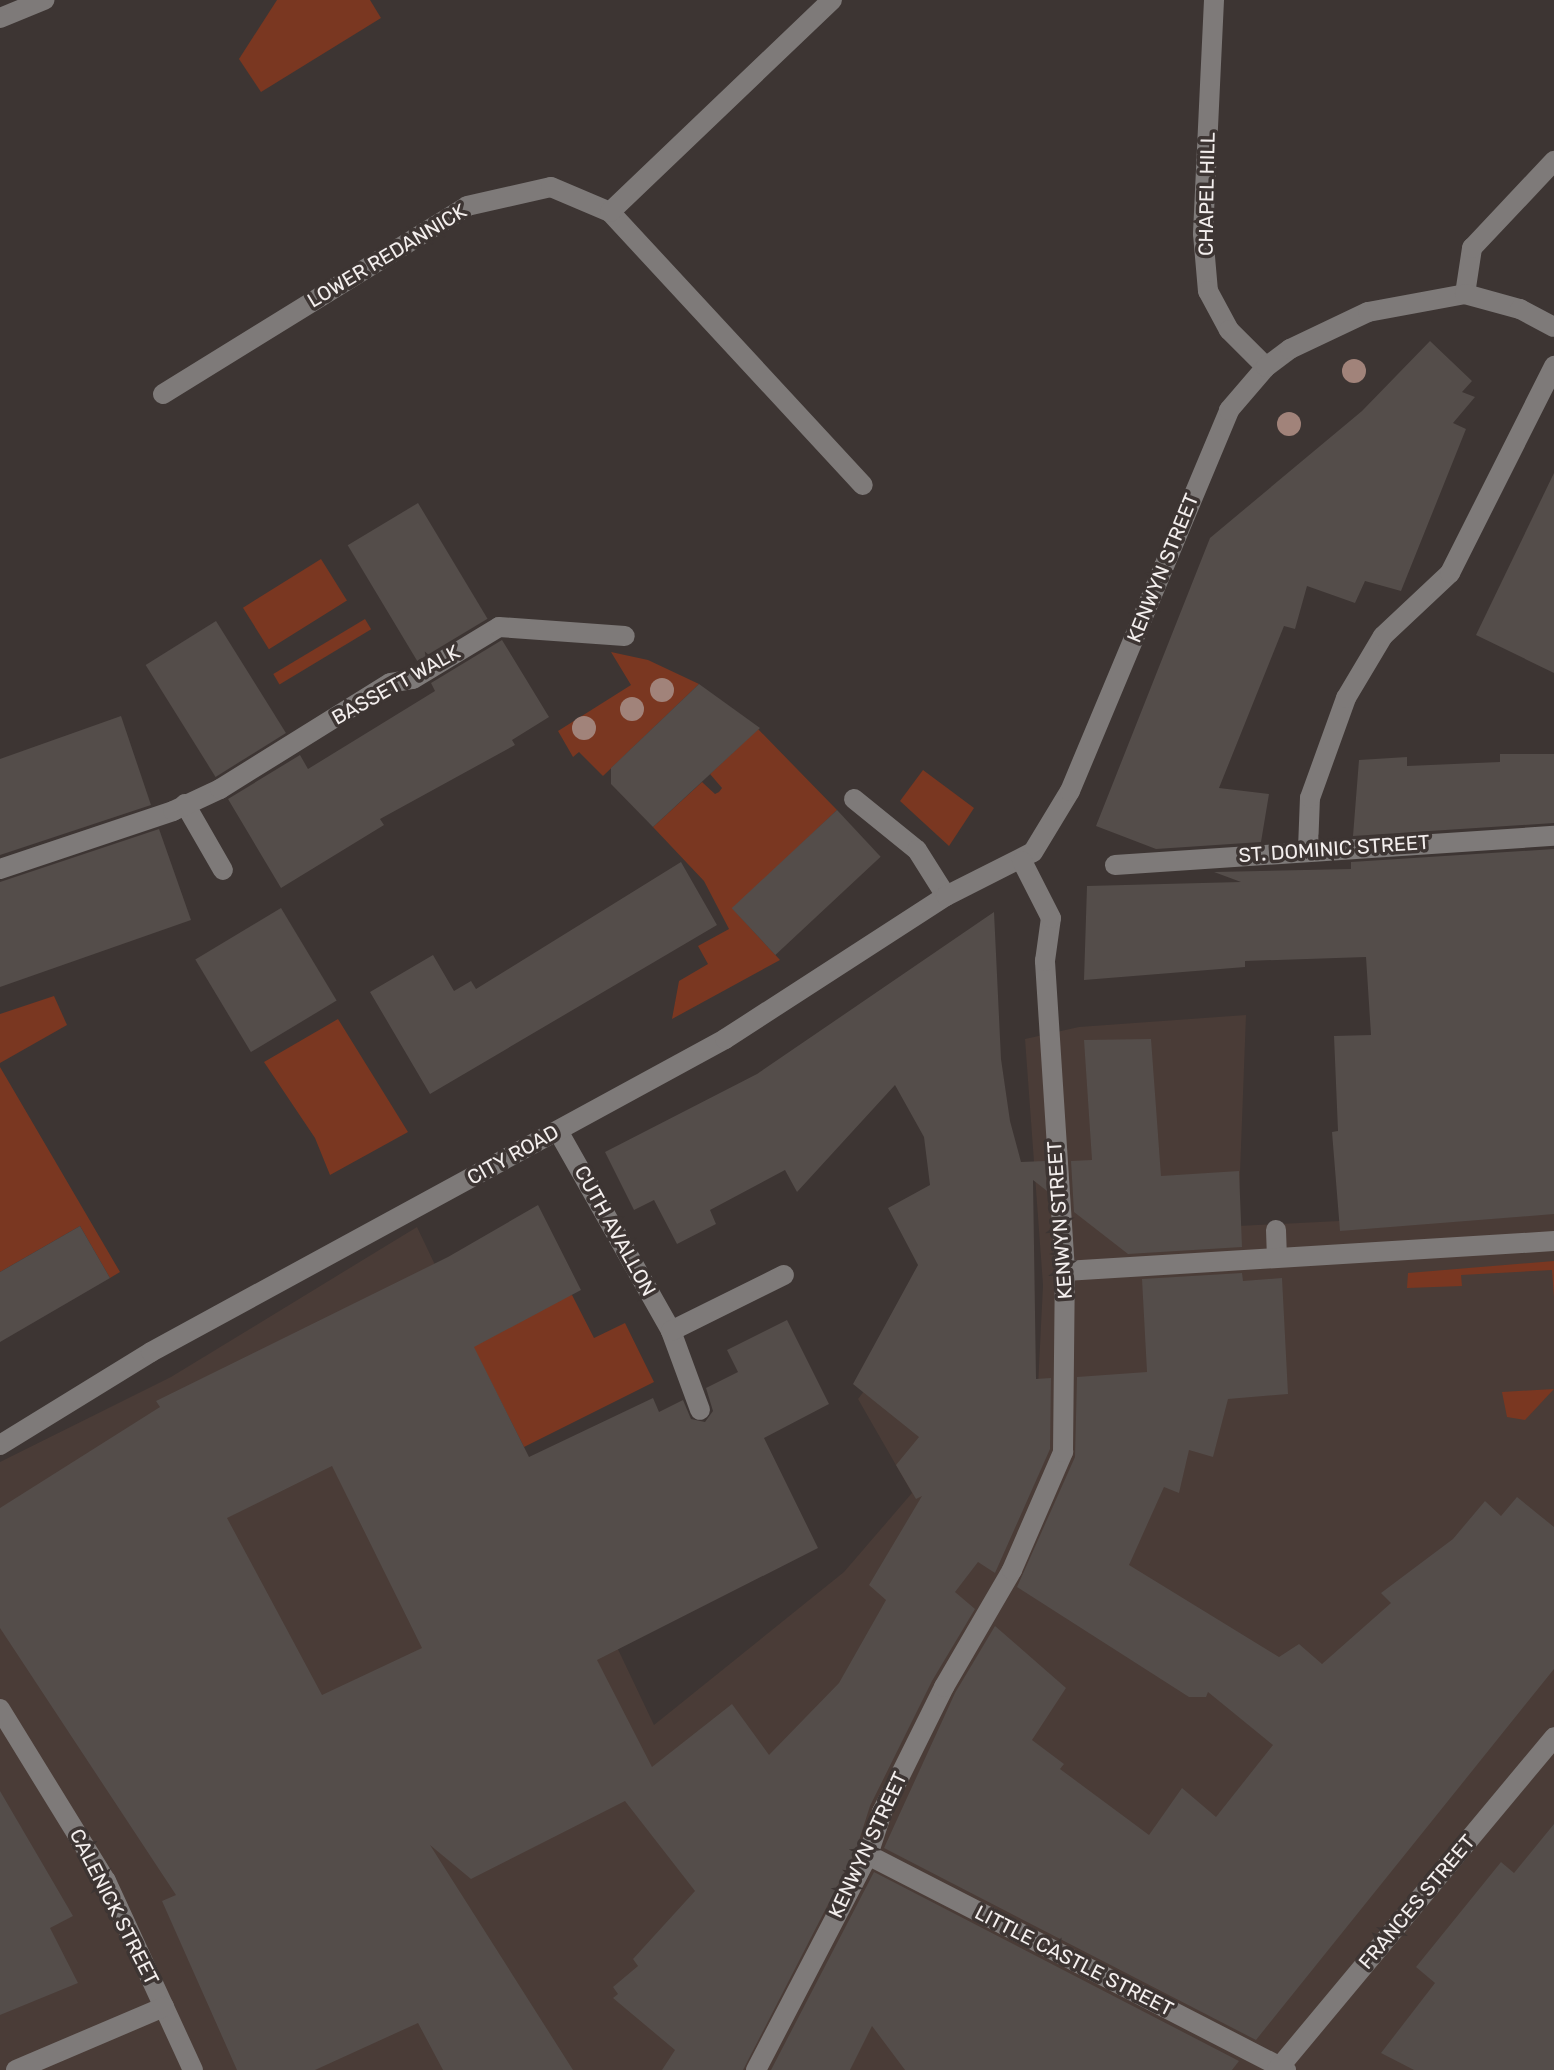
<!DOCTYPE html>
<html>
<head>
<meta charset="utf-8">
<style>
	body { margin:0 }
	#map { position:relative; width:1554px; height:2070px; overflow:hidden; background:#3d3533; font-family:Rubik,sans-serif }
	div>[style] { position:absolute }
	.built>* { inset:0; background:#4a3c37 }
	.green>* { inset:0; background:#7a3721; transform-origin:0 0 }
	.building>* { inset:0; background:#544d4a; transform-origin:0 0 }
	.minor>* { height:20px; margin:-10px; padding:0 10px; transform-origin:10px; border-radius:10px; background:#7e7a79 }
	.trees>* { width:24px; height:24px; margin:-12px; border-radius:50%; background:#a1837a }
	span { translate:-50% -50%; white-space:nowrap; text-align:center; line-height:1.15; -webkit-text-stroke:7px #3d3533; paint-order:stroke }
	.street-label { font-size:20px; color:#f3eeed }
</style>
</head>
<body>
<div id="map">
	<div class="built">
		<div style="clip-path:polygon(1246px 1015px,1238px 1226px,1554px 1210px,1554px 2070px,0 2070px,0 1462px,171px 1377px,417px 1227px,654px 1725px,844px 1572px,912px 1493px,858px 1399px,880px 1370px,1038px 1386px,1043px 1285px,1025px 1039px,1079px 1027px)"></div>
	</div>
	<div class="green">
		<div style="clip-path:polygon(277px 0,370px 0,381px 18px,261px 92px,239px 59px)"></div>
		<div style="left:321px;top:559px;width:49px;height:92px;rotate:58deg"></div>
		<div style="left:365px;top:619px;width:12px;height:107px;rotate:59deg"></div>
		<div style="clip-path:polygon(611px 652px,648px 660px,699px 684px,603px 776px,579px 752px,573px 757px,558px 731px,631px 685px)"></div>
		<div style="clip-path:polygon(758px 729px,837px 810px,733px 909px,780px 960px,672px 1019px,679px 981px,708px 964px,698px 946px,729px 929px,704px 881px,653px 827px,702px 782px,715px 794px,719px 792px,722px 788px,710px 774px)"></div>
		<div style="clip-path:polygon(923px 770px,974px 808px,949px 846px,900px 801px)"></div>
		<div style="clip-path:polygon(54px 996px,67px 1025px,0 1063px,0 1014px)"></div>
		<div style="clip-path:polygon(338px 1019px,408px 1132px,330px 1175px,315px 1138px,264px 1062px)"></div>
		<div style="clip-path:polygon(0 1067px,120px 1272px,110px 1278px,80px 1226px,0 1272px)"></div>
		<div style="clip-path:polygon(1554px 1261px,1554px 1298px,1552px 1270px,1461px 1275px,1462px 1286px,1407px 1288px,1408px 1273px)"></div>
		<div style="clip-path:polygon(572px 1295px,594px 1338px,625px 1323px,654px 1382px,524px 1447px,457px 1315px)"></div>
		<div style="clip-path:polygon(1554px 1389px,1525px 1420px,1507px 1417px,1502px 1392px)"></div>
	</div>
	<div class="building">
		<div style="clip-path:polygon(1430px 341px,1472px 381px,1462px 392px,1475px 397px,1453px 423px,1466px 429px,1401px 591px,1365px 581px,1355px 603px,1307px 586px,1295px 629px,1284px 626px,1219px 788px,1269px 794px,1261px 842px,1156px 849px,1096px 826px,1210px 538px,1362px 411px)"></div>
		<div style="clip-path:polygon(1554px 473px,1554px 673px,1476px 635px)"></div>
		<div style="left:418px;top:503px;width:135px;height:82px;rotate:59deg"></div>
		<div style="left:216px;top:621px;width:132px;height:83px;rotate:58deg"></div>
		<div style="clip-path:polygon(502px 640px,549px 717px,512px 740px,515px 745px,380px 819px,384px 825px,281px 888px,228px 799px,300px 755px,308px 769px,435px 691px,431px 683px)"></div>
		<div style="clip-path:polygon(699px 684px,760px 728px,653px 827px,611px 784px,611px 768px)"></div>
		<div style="clip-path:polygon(121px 716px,151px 805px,0 855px,0 759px)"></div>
		<div style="clip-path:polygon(1500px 754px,1554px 754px,1554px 823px,1353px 836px,1359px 760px,1407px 757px,1407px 766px,1500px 762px)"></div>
		<div style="left:837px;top:810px;width:64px;height:144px;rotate:47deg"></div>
		<div style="clip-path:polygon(159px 829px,191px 920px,0 987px,0 882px)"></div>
		<div style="clip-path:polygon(1554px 849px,1554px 1214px,1340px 1231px,1332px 1132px,1338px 1131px,1334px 1036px,1371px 1035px,1366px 957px,1245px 961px,1245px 967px,1084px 980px,1087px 886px,1241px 882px,1214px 872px,1351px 869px,1351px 862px)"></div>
		<div style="clip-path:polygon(681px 862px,717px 925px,430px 1094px,370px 992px,433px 955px,454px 991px,471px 981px,476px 989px)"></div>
		<div style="left:281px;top:908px;width:108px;height:100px;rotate:59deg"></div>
		<div style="clip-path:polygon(evenodd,994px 912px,1001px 1059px,1010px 1121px,1021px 1162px,1045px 1161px,1047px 1191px,1033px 1180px,1036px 1379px,1051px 1378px,1050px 1449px,995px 1573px,978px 1562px,955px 1592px,975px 1609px,932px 1681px,870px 1806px,856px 1850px,743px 2070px,662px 2070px,675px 2050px,613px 1998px,618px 1994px,613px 1987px,638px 1966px,633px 1959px,695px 1891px,625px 1801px,471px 1879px,430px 1845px,573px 2070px,443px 2070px,418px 2023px,315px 2070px,237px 2070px,162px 1901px,176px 1895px,0 1628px,0 1508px,160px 1407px,156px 1401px,448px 1257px,538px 1205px,581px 1290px,474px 1347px,529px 1457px,653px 1398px,659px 1412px,683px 1400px,691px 1419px,705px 1422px,713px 1411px,706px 1388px,738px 1372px,727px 1350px,787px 1320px,829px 1404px,764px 1438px,818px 1548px,597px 1660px,652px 1767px,732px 1704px,769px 1755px,839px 1683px,886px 1600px,869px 1585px,922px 1496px,916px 1499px,896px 1465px,919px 1437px,853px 1384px,918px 1265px,888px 1208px,930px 1185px,924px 1137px,895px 1085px,797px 1192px,785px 1170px,710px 1210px,716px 1224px,677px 1244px,654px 1200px,634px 1210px,605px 1152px,757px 1074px,994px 912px,332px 1466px,422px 1648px,322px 1695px,227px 1518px,332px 1466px)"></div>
		<div style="clip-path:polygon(1151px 1039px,1161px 1176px,1239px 1171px,1242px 1247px,1128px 1254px,1074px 1212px,1071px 1161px,1092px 1160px,1084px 1040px)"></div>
		<div style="clip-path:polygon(80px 1226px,110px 1278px,0 1342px,0 1272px)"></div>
		<div style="clip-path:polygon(1242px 1273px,1243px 1281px,1282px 1278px,1288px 1394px,1228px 1399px,1213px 1457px,1189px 1450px,1179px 1493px,1164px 1487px,1129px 1565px,1279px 1657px,1299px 1644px,1322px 1664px,1391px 1603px,1381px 1593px,1453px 1539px,1485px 1501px,1501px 1516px,1517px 1497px,1554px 1527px,1554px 1669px,1256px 2040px,884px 1848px,955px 1693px,995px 1626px,1066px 1688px,1032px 1740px,1064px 1764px,1060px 1769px,1149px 1835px,1182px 1788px,1216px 1817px,1273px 1745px,1208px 1692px,1206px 1697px,1189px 1697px,1017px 1587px,1075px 1457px,1077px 1377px,1147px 1372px,1142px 1279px)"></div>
		<div style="clip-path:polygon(0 1791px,73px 1916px,50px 1928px,78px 1983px,0 2015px)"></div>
		<div style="clip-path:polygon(1554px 1824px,1554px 2070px,1414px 2070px,1381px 2053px,1435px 1983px,1416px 1967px,1501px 1862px,1514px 1873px)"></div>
		<div style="clip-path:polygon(874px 1872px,1239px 2061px,1232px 2070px,905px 2070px,872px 2026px,850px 2070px,771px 2070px)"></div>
	</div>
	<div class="minor">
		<div style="left:1214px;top:0;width:234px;rotate:92.7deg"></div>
		<div style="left:1203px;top:234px;width:57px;rotate:85deg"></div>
		<div style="left:1208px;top:291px;width:44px;rotate:61.7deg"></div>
		<div style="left:1229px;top:330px;width:52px;rotate:45deg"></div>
		<div style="left:0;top:18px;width:48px;rotate:-22.2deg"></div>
		<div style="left:610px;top:212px;width:372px;rotate:47.2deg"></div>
		<div style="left:1465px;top:294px;width:47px;rotate:-81.3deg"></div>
		<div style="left:1472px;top:248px;width:120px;rotate:-46.7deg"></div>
		<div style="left:163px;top:394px;width:357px;rotate:-31.7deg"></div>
		<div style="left:467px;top:206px;width:86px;rotate:-12.7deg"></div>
		<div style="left:551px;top:187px;width:64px;rotate:23deg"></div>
		<div style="left:610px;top:212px;width:307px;rotate:-43.7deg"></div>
		<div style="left:854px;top:799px;width:81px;rotate:39deg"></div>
		<div style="left:917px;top:850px;width:54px;rotate:57.8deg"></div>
		<div style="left:185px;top:804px;width:76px;rotate:60.1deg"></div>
		<div style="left:1308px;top:849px;width:51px;rotate:-87.8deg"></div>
		<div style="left:1310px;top:798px;width:106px;rotate:-70.2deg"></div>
		<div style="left:1346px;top:698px;width:72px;rotate:-59.2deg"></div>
		<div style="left:1383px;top:636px;width:92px;rotate:-43.2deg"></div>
		<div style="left:1450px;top:573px;width:232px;rotate:-63.3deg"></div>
		<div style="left:1115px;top:865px;width:440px;rotate:-3.8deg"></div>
		<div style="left:0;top:869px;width:182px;rotate:-18.5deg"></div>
		<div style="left:173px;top:811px;width:52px;rotate:-25.1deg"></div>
		<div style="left:220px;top:789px;width:200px;rotate:-31.9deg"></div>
		<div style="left:390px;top:683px;width:23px;rotate:-10deg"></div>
		<div style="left:413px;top:679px;width:100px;rotate:-31.2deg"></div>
		<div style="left:499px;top:627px;width:126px;rotate:4.1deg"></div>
		<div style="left:558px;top:1131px;width:230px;rotate:60.5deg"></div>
		<div style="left:671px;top:1331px;width:84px;rotate:69.8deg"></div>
		<div style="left:1276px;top:1230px;width:27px;rotate:88deg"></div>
		<div style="left:1065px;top:1271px;width:490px;rotate:-3.5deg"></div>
		<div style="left:671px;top:1331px;width:126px;rotate:-26.4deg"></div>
		<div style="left:0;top:1445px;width:177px;rotate:-31.6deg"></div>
		<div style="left:151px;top:1352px;width:654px;rotate:-28.6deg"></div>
		<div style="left:725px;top:1039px;width:263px;rotate:-32.9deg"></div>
		<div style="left:946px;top:896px;width:97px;rotate:-26.8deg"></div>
		<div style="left:1033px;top:852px;width:71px;rotate:-58.8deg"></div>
		<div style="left:1070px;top:791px;width:413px;rotate:-67.3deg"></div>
		<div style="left:1229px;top:410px;width:57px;rotate:-49.3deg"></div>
		<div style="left:1266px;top:367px;width:30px;rotate:-37deg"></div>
		<div style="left:1290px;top:349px;width:86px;rotate:-25.4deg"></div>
		<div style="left:1368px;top:312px;width:99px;rotate:-10.5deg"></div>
		<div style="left:1465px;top:294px;width:57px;rotate:15.3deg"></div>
		<div style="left:1520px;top:309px;width:38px;rotate:28deg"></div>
		<div style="left:0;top:1709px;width:202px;rotate:58.4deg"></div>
		<div style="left:106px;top:1881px;width:208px;rotate:65.3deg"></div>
		<div style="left:868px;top:1855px;width:470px;rotate:27.2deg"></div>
		<div style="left:16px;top:2070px;width:161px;rotate:-23.1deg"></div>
		<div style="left:756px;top:2070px;width:242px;rotate:-62.5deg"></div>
		<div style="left:868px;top:1855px;width:45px;rotate:-72deg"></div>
		<div style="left:882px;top:1812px;width:140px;rotate:-63.6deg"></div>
		<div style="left:944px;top:1687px;width:135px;rotate:-59.8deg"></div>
		<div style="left:1012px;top:1570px;width:129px;rotate:-66.6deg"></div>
		<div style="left:1063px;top:1452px;width:181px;rotate:-89.4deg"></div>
		<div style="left:1065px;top:1271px;width:311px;rotate:-93.7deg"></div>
		<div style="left:1045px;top:961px;width:43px;rotate:-82.1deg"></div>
		<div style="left:1051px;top:918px;width:64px;rotate:-117deg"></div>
		<div style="left:1277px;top:2070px;width:433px;rotate:-50.2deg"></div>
	</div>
	<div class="trees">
		<div style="left:1354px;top:371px"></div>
		<div style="left:1289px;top:424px"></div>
		<div style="left:662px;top:690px"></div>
		<div style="left:632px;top:709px"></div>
		<div style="left:584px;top:728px"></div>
	</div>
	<div class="street-label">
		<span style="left:1207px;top:194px;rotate:-89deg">CHAPEL HILL</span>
		<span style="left:387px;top:256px;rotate:-31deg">LOWER REDANNICK</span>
		<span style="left:1163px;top:568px;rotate:-68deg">KENWYN STREET</span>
		<span style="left:396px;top:685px;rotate:-29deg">BASSETT WALK</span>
		<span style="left:1334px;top:849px;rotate:-4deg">ST. DOMINIC STREET</span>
		<span style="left:513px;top:1155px;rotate:-29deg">CITY ROAD</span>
		<span style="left:1060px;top:1220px;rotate:-94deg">KENWYN STREET</span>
		<span style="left:615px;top:1231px;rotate:61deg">CUTH AVALLON</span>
		<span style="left:868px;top:1845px;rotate:-65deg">KENWYN STREET</span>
		<span style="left:1417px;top:1902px;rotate:-50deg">FRANCES STREET</span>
		<span style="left:114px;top:1907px;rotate:63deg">CALENICK STREET</span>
		<span style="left:1074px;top:1961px;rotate:27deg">LITTLE CASTLE STREET</span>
	</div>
</div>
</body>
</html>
